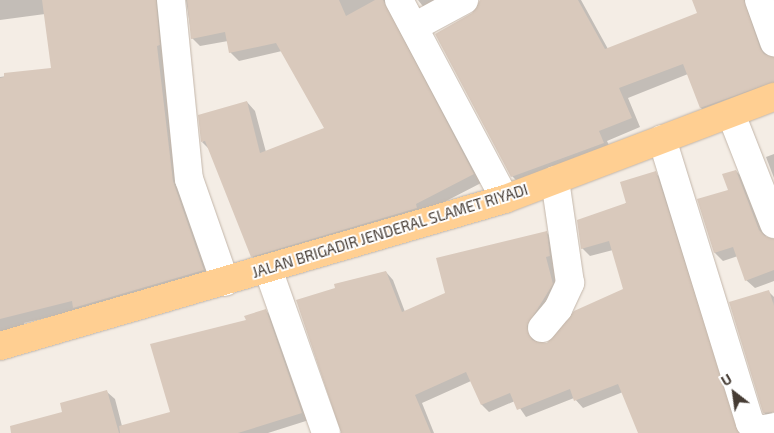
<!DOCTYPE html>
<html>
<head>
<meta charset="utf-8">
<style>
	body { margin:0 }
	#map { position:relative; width:774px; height:433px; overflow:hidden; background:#f4ede5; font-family:"Exo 2",sans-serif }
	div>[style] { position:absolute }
	.shadow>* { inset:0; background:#0003 }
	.building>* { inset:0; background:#d9c9bc }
	.roads { filter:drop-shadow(0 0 1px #c3b6aa) drop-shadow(0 0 1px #c3b6aa) }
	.minor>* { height:28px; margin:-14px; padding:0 14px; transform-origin:14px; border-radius:14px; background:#fff }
	.major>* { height:28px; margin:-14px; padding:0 14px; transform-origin:14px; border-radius:14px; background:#ffcf92 }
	span { translate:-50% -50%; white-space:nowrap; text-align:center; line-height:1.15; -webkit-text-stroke:4px #fff; paint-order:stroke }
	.street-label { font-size:15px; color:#463c34 }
	.north { position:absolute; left:709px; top:368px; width:50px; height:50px; -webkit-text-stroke:4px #fff; paint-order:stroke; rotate:330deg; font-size:14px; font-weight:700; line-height:20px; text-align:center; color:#463c34 }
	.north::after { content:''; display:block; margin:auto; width:18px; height:22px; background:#463c34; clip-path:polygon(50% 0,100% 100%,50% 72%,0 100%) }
</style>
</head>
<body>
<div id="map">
	<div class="shadow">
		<div style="clip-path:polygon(0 0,167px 0,212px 279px,24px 323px,25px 333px,0 342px,0 77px,52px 69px,45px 14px,0 20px)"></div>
		<div style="clip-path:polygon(186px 0,394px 0,481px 183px,423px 213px,261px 264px,252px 256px,210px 150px,202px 142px,247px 102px,255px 111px,266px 152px,326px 129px,282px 51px,239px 61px,230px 52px,228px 41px,200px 46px,192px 38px)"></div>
		<div style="clip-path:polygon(418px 0,455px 0,429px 14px)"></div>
		<div style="clip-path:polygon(550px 0,581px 0,608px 49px,699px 14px,693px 0,756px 0,753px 16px,768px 56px,774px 57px,774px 95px,710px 117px,701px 108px,688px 74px,628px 98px,640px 127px,607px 141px,612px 152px,521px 185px,512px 176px)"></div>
		<div style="clip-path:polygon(774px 154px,774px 178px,766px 157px)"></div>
		<div style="clip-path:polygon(736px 171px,744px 179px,767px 239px,774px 246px,774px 281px,755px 288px,746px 280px,738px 256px,723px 261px,715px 253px,699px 200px,729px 191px)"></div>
		<div style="clip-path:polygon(655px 173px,663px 180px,741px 433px,641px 433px,623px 392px,583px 408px,574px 398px,526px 417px,515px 401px,489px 412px,482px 405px,471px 381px,422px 403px,434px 433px,342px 433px,386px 272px,393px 280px,405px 312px,446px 294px,546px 232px,554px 240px,557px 264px,553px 265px,560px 292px,534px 334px,536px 342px,547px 344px,625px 289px,613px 250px,590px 256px,582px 248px)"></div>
		<div style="clip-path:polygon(768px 291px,774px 297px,772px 420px,764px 413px)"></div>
		<div style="clip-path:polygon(265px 310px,273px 318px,309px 420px,268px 433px,40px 433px,64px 412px,107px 392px,115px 399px,122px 426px,171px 413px,247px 321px)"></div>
	</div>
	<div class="building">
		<div style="clip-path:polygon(42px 0,156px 0,160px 45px,157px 46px,173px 181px,204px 270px,73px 308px,72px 301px,0 319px,0 78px,4px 77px,4px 73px,51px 68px)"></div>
		<div style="clip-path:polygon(187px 0,339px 0,346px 16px,375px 0,383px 0,474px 174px,416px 204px,417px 208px,251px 257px,205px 141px,201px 142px,198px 115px,247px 101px,260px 153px,324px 128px,276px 43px,229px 53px,225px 32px,191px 39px)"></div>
		<div style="clip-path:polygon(480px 0,578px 0,605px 49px,697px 13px,692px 0,744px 0,760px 48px,764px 54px,774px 57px,774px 82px,700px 108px,683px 64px,619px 88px,632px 118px,599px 131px,604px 143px,511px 177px,435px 34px,472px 13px)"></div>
		<div style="clip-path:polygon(736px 170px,759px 230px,765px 236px,774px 239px,774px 270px,745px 281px,733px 247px,714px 253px,697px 199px,728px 190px,722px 174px)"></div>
		<div style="clip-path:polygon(656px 171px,739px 433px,638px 433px,618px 384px,574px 401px,570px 389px,517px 410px,510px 393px,481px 405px,466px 372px,415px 395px,431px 433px,341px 433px,296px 300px,335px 288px,334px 284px,386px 271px,402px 312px,445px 293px,436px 258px,547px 231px,550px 256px,546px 257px,553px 284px,527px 326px,532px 340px,547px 343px,574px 311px,623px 289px,609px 241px,581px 249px,577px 220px,626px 203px,620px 182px)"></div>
		<div style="clip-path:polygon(769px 290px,774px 306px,774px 412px,763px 413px,729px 302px)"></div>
		<div style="clip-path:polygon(266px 309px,302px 413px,238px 433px,120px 433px,119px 426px,170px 412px,150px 344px,246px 320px,244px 316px)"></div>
		<div style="clip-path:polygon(107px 390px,119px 433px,11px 433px,10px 426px,62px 412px,60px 403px)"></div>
	</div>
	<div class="roads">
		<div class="minor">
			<div style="left:171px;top:0;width:180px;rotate:84.3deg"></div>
			<div style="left:189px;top:179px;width:109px;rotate:70.7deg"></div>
			<div style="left:399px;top:0;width:225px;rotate:62deg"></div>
			<div style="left:759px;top:0;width:45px;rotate:70.3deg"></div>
			<div style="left:414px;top:27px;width:57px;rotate:-28.4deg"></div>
			<div style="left:731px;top:114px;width:118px;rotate:68.6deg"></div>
			<div style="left:662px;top:139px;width:297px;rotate:72.8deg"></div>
			<div style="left:750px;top:423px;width:12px;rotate:35deg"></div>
			<div style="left:760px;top:430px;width:14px;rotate:-12deg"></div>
			<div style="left:268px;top:269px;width:174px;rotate:70.5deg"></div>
			<div style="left:542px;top:328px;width:25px;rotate:-50deg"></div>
			<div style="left:558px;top:309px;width:29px;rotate:-65deg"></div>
			<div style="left:570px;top:283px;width:104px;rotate:-98.3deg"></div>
		</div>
		<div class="major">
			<div style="left:0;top:346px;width:526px;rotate:-16.23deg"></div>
			<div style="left:505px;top:199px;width:288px;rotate:-20.8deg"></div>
		</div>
	</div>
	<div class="street-label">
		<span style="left:390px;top:231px;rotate:-17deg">JALAN BRIGADIR JENDERAL SLAMET RIYADI</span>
	</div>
	<div class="north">U</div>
</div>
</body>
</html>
